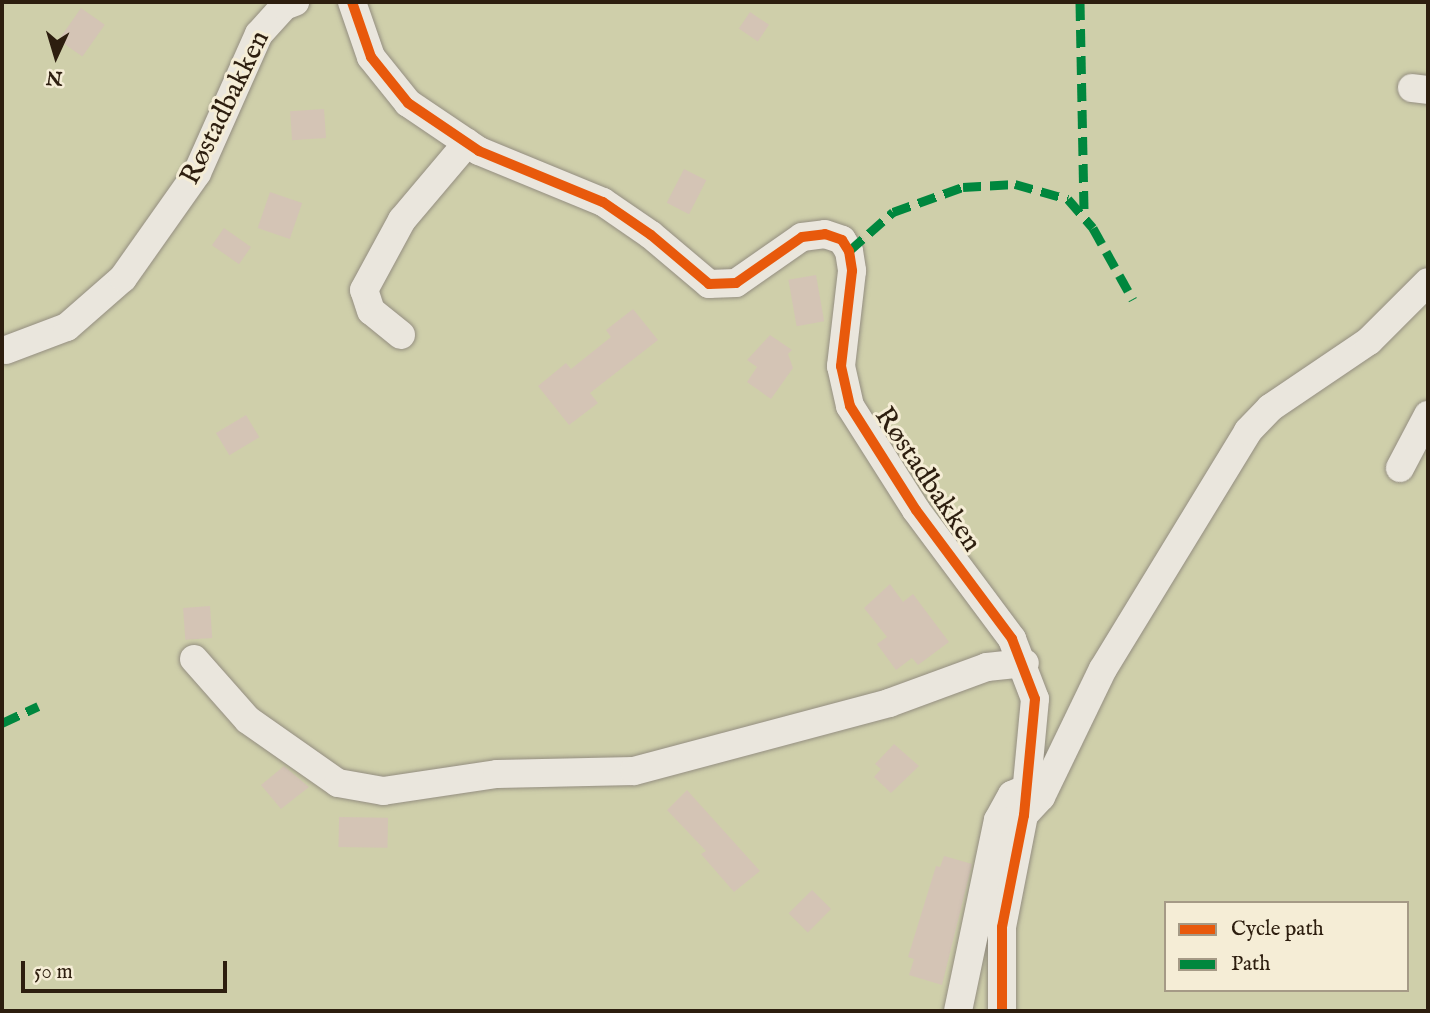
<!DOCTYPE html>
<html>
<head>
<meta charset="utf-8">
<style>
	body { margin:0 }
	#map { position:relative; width:1430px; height:1013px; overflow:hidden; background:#e4deca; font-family:"IM FELL English",serif }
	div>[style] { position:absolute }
	.green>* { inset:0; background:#cfcfaa }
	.building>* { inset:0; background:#d4c4b5; transform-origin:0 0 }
	.roads { filter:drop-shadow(0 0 2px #948e81) drop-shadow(0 0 2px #948e81) }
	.minor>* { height:28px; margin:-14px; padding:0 14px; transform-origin:14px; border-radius:14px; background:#eae6dd }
	.quiet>* { height:9px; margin-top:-4.5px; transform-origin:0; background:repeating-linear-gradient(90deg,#00873e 0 18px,transparent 0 27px) }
	.cycleway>* { height:10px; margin:-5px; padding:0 5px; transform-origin:5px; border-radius:5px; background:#e8590c }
	span { translate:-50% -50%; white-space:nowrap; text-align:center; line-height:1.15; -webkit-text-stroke:6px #f5edd6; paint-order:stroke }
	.street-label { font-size:28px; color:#2d1e0f }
	.frame { position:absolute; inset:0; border:4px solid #2d1e0f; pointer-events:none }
	.legend { position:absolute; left:1164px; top:901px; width:245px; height:91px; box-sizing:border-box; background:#f5edd6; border:2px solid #a59a86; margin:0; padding:9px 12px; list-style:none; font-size:21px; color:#2d1e0f }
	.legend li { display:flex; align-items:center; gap:14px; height:35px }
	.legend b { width:35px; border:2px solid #a59a86 }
	.north { position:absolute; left:21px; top:21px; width:70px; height:70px; -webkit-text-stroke:5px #f5edd6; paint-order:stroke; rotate:184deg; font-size:19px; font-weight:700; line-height:28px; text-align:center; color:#2d1e0f }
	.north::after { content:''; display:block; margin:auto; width:24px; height:32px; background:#2d1e0f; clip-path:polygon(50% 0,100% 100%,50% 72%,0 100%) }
	.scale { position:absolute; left:21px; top:961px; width:206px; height:32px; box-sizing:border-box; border:4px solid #2d1e0f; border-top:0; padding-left:9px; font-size:21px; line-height:24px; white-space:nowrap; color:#2d1e0f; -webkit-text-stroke:5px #f5edd6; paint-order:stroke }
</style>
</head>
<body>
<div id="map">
	<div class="green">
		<div style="clip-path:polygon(evenodd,2px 2px,1428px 2px,1428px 1011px,2px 1011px,2px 2px,1166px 903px,1407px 903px,1407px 990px,1166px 990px,1166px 903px)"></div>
	</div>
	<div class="building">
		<div style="left:81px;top:8px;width:29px;height:39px;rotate:35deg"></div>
		<div style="left:750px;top:12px;width:23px;height:20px;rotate:34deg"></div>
		<div style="left:324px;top:109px;width:29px;height:34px;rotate:86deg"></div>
		<div style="left:684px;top:169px;width:25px;height:38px;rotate:27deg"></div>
		<div style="left:270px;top:192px;width:34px;height:38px;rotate:19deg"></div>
		<div style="left:224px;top:228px;width:33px;height:21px;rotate:35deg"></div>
		<div style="left:816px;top:275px;width:47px;height:28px;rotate:80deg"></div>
		<div style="clip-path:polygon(633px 309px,658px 340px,590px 393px,598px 403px,569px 425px,538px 386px,566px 363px,571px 369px,611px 337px,606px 330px)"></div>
		<div style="clip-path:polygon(770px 335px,792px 350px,788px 354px,793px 368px,771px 399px,747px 382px,757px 367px,747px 360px)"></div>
		<div style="left:246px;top:415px;width:26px;height:35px;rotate:59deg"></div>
		<div style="clip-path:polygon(890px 584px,903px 602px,913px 594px,949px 642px,918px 665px,912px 658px,896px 670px,877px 644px,887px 637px,864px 608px)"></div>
		<div style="left:210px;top:606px;width:32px;height:27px;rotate:86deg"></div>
		<div style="clip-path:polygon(894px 744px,919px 766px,891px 793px,874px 777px,881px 769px,875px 764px)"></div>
		<div style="clip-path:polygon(284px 766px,309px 787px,281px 809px,261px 785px)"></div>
		<div style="clip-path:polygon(687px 790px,760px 871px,734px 892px,701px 854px,706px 851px,667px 810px)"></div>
		<div style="left:339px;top:817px;width:49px;height:30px;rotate:1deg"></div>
		<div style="clip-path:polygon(944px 856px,972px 864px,942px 985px,909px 975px,914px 959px,908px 957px,936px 866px,940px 867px)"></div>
		<div style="left:812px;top:890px;width:27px;height:33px;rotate:45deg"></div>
	</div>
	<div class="roads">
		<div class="minor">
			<div style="left:352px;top:2px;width:58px;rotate:70.9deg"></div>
			<div style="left:371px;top:57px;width:59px;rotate:51.2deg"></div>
			<div style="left:408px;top:103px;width:86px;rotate:34.1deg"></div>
			<div style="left:479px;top:151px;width:134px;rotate:22.4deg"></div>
			<div style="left:603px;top:202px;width:58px;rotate:34.5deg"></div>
			<div style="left:651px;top:235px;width:76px;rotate:40.2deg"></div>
			<div style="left:709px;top:284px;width:27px;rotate:-2deg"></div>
			<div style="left:736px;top:283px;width:80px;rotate:-34.9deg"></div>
			<div style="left:802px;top:237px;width:23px;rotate:-7deg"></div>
			<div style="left:825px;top:234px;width:18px;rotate:19deg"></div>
			<div style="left:842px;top:240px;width:13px;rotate:58deg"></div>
			<div style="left:849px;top:251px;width:20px;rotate:81deg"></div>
			<div style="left:852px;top:271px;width:96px;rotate:96.6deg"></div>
			<div style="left:841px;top:366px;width:41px;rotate:77.3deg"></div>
			<div style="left:850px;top:406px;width:123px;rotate:57.6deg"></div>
			<div style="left:916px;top:510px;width:161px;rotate:53.3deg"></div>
			<div style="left:1012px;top:639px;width:64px;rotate:69deg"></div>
			<div style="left:1035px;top:699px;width:117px;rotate:95.4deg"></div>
			<div style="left:1024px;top:815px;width:114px;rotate:101.1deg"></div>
			<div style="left:1002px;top:927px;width:84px;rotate:90deg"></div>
			<div style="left:1412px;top:88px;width:16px;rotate:7deg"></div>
			<div style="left:401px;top:335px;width:38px;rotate:-141deg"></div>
			<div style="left:371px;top:311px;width:22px;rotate:-108deg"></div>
			<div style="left:364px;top:290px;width:80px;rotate:-61.5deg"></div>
			<div style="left:402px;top:220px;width:101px;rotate:-49.8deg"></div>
			<div style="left:6px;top:350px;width:65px;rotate:-20.7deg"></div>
			<div style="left:67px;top:327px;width:74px;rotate:-41.2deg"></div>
			<div style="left:123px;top:278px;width:128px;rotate:-54.8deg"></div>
			<div style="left:197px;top:173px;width:152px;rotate:-66deg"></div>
			<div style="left:259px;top:34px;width:38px;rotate:-48deg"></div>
			<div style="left:284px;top:6px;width:12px;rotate:-20deg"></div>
			<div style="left:1400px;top:468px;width:60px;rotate:-62.2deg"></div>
			<div style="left:194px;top:659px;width:81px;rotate:48.5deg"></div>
			<div style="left:248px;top:720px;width:110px;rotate:35deg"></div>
			<div style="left:338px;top:783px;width:46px;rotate:10.1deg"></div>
			<div style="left:383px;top:791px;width:115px;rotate:-8.5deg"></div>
			<div style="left:497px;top:774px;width:137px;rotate:-1.3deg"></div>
			<div style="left:634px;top:771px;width:264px;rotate:-14.9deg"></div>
			<div style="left:889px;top:703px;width:104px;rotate:-20.2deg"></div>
			<div style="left:987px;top:667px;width:38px;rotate:-6deg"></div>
			<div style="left:1024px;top:815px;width:25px;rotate:-47deg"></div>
			<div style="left:1041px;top:797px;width:142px;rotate:-64.2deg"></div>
			<div style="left:1103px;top:669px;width:279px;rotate:-58.6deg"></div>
			<div style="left:1248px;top:431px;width:32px;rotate:-46deg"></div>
			<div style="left:1270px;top:408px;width:120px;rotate:-34.1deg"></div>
			<div style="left:1369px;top:341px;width:83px;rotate:-45deg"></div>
			<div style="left:958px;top:1011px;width:195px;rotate:-78.2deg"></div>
			<div style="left:998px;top:820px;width:29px;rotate:-61deg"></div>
			<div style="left:1012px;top:795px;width:14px;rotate:-25deg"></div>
		</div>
	</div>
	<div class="quiet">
		<div style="left:1080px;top:2px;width:214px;rotate:88.9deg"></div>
		<div style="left:849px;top:251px;width:59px;rotate:-41.6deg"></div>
		<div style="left:893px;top:212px;width:74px;rotate:-19.7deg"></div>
		<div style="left:963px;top:187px;width:52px;rotate:-3.3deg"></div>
		<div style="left:1015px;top:184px;width:55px;rotate:15.8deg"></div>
		<div style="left:1068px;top:199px;width:38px;rotate:49deg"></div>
		<div style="left:1093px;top:228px;width:82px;rotate:60.9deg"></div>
		<div style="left:2px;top:723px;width:40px;rotate:-25deg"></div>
	</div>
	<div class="cycleway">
		<div style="left:352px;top:2px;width:58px;rotate:70.9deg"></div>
		<div style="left:371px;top:57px;width:59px;rotate:51.2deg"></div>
		<div style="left:408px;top:103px;width:86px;rotate:34.1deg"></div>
		<div style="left:479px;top:151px;width:134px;rotate:22.4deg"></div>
		<div style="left:603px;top:202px;width:58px;rotate:34.5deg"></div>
		<div style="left:651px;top:235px;width:76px;rotate:40.2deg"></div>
		<div style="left:709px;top:284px;width:27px;rotate:-2deg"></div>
		<div style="left:736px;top:283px;width:80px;rotate:-34.9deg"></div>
		<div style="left:802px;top:237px;width:23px;rotate:-7deg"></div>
		<div style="left:825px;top:234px;width:18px;rotate:19deg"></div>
		<div style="left:842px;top:240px;width:13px;rotate:58deg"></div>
		<div style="left:849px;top:251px;width:20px;rotate:81deg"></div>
		<div style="left:852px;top:271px;width:96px;rotate:96.6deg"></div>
		<div style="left:841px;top:366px;width:41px;rotate:77.3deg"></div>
		<div style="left:850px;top:406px;width:123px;rotate:57.6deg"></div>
		<div style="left:916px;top:510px;width:161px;rotate:53.3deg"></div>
		<div style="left:1012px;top:639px;width:64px;rotate:69deg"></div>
		<div style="left:1035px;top:699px;width:117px;rotate:95.4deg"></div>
		<div style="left:1024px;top:815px;width:114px;rotate:101.1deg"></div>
		<div style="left:1002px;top:927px;width:84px;rotate:90deg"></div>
	</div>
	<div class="street-label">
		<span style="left:226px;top:108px;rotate:-64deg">Røstadbakken</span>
		<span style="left:927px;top:480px;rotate:56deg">Røstadbakken</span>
	</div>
	<div class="frame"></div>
	<ul class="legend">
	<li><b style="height:9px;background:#e8590c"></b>Cycle path</li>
	<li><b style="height:9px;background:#00873e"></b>Path</li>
	</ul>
	<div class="north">N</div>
	<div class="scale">50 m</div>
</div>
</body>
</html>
